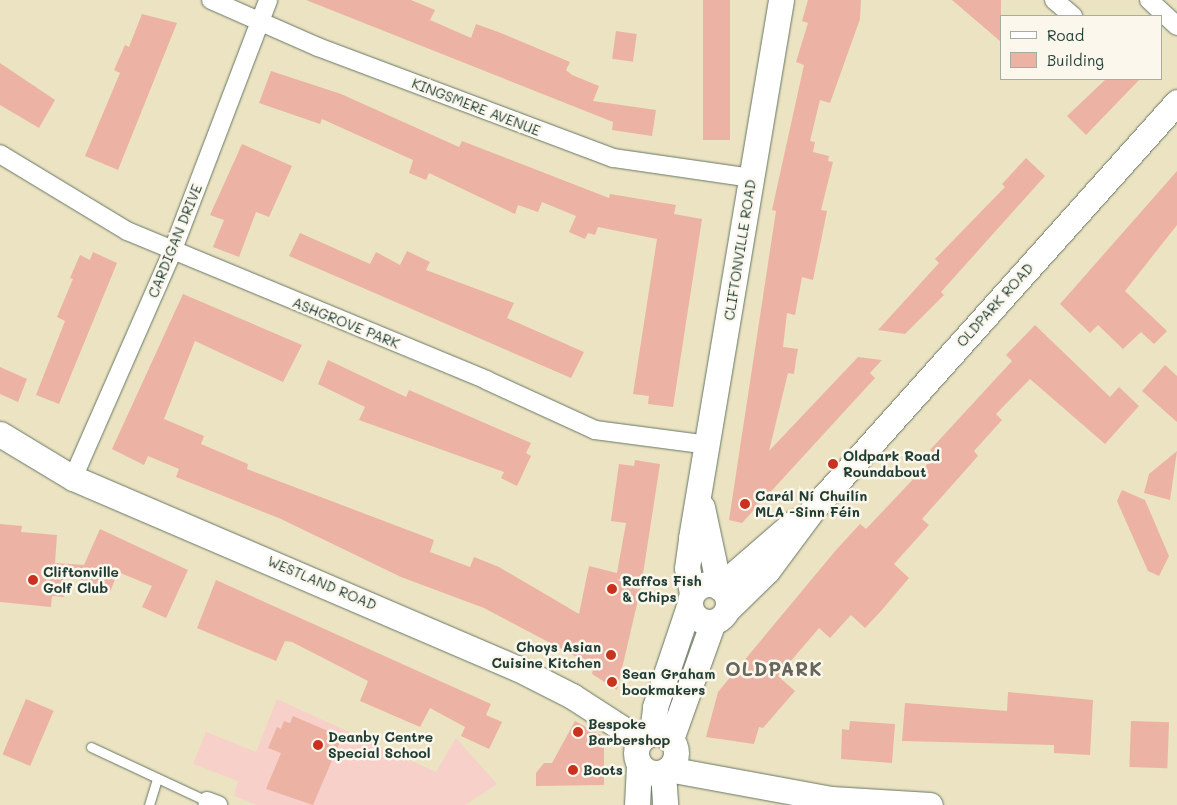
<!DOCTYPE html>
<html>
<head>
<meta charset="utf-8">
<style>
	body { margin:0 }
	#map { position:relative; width:1177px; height:805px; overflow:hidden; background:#ebe3c1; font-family:Mali,sans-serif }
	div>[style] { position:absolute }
	.built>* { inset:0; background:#f7d0ca }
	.building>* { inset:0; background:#ecb3a4; transform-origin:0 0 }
	.roads { filter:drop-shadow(0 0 1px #667765) drop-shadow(0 0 1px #667765) }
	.lane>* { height:9px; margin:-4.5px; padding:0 4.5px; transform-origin:4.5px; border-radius:4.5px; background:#fff }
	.street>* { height:18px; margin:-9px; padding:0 9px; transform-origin:9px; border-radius:9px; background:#fff }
	.secondary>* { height:25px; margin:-12.5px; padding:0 12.5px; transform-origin:12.5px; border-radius:12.5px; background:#fff }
	.secondary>.ring { margin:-12.5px; padding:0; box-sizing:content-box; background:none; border:25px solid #fff; border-radius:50% }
	.dots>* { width:14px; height:14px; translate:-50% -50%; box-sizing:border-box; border:2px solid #fbf7ec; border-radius:50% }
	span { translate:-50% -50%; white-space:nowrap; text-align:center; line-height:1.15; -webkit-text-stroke:5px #fbf7ec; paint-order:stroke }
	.street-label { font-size:14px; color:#1f3d34 }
	.poi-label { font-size:14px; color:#1f3d34; font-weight:700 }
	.left { translate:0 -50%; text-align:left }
	.right { translate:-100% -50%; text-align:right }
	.district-label { font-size:19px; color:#67665b; font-weight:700; letter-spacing:1px }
	.legend { position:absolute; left:1000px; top:15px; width:162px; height:65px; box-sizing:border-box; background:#fbf7ec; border:1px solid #a3ada2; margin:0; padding:6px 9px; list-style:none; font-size:15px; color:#1f3d34 }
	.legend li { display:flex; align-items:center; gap:10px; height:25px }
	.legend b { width:25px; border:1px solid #a3ada2 }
</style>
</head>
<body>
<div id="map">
	<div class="built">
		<div style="clip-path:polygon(277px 699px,436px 772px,456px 738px,497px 784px,465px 805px,257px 805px,234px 796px,238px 781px,193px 764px,206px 732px,256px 752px)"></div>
	</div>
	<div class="building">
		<div style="clip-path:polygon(306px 0,411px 0,435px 10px,430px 20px,471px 38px,476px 24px,501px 33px,570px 62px,566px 70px,572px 75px,599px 86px,593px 101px,656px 110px,652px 136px,612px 130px,613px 122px)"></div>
		<div style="left:703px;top:0;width:27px;height:140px"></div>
		<div style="clip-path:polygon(808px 0,861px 0,860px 19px,830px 103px,820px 100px,810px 141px,815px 142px,813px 152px,829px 156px,828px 161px,833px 162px,821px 210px,827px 211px,813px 280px,802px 277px,795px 315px,787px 313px,783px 347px,798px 349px,796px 360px,794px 374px,788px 373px,769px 451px,858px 357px,882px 360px,870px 373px,875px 378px,742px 523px,729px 520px,776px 211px,772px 210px,804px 65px,796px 62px,808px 23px,802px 21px)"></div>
		<div style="clip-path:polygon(952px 0,1001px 0,1001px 42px,993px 35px)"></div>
		<div style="clip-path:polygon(142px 14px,177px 23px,118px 170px,85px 156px,120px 73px,114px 70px,125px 45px,129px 47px)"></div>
		<div style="left:616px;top:31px;width:21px;height:28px;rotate:8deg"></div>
		<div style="clip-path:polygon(0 63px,55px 100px,39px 128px,0 105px)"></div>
		<div style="clip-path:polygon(271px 71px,341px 94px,459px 147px,462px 141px,609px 198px,610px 194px,676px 205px,674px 214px,702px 219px,673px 407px,648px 404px,649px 396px,633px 394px,657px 239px,598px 227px,595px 235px,588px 233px,585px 239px,569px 232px,576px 216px,542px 202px,538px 212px,518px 205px,515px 214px,429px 173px,426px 180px,409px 173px,413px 160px,322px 119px,320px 124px,259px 103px)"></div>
		<div style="clip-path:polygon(1106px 79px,1140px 79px,1086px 135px,1067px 116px)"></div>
		<div style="clip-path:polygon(242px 144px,292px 166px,269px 217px,256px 212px,239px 257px,213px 247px,224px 220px,210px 215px)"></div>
		<div style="clip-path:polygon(1026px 158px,1045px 176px,941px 292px,944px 295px,905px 334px,878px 330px,939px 263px,935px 259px,1005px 187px,1002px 184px)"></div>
		<div style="clip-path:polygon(1177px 171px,1177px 225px,1125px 291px,1167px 331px,1154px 344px,1141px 332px,1123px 349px,1098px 325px,1090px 333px,1060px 304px)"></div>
		<div style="clip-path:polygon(300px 233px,370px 264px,376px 252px,400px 265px,407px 251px,430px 262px,426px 270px,514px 303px,507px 318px,584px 352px,571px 378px,289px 256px)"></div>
		<div style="clip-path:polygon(93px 252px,117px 263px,59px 404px,36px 395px,65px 321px,57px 317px,73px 279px,70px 278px,80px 255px,90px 260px)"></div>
		<div style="clip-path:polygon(183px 294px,302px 345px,283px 382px,195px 341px,164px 419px,204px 436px,201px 444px,248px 464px,247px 469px,434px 540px,430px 552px,470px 567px,474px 557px,499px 567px,579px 614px,589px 566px,617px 573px,626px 523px,611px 521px,619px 464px,634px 466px,635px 460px,660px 464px,641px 587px,617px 690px,592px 674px,594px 666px,484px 608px,401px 577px,281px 519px,176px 477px,179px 469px,148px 456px,144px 465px,112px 449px)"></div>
		<div style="clip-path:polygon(1035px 325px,1110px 397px,1119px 387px,1139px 406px,1105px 444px,1030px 379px,996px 414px,1002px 420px,974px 451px,978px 456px,922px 519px,929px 525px,894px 564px,909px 578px,881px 611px,865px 628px,851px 615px,830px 638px,819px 628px,778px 676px,795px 691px,763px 728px,759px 727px,754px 744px,706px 737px,718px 692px,836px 550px,860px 524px,866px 529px,936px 455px,930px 450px,1012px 361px,1006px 355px)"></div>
		<div style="clip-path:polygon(328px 360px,406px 397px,409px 390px,531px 443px,526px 453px,531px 456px,517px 486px,501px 478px,504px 472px,359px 420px,365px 407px,318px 384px)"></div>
		<div style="clip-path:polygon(1165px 365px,1177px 376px,1177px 422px,1142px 391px)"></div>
		<div style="clip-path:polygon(0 367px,27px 379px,18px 402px,0 394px)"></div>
		<div style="clip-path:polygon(1177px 451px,1170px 500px,1144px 493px,1149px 474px)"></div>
		<div style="clip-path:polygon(1122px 490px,1145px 500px,1169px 556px,1159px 576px,1148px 571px,1117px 501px)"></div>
		<div style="clip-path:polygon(0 524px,22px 526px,21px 532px,57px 535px,55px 563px,84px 565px,100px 529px,188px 570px,166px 618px,142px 607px,152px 586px,118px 572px,110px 592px,66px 573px,64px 597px,52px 596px,51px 607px,0 602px)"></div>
		<div style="clip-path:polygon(216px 580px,491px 704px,486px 715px,502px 722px,489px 749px,461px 736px,465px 727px,430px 708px,420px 727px,360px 701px,368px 681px,292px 642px,285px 641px,276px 661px,197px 628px)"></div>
		<div style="clip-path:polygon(1008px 692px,1093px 700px,1090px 755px,1054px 753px,1054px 745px,902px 741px,905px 703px,1007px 711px)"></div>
		<div style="left:26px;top:699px;width:30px;height:60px;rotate:23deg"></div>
		<div style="clip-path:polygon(293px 716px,342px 737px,313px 805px,266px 789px,281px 753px,268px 748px,277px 727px,281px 729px,284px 721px,290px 723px)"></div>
		<div style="clip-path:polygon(575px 721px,604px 737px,604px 785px,536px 786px,536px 773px,544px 763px,552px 763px)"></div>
		<div style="clip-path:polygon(850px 721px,895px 724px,892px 763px,841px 759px,842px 729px,849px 730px)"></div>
		<div style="left:1131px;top:721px;width:38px;height:46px;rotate:2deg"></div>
	</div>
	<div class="roads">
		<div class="lane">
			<div style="left:91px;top:747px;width:128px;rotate:25deg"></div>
			<div style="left:149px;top:805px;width:28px;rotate:-73deg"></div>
		</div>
		<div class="street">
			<div style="left:211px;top:0;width:117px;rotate:23.7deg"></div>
			<div style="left:318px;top:47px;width:315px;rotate:20.6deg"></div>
			<div style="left:613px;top:158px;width:140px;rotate:8.2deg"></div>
			<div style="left:1054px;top:0;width:25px;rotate:40deg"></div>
			<div style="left:1149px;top:0;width:38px;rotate:43deg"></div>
			<div style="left:0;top:154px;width:149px;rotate:31.2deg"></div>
			<div style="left:127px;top:231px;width:389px;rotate:22.5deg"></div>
			<div style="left:486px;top:380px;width:120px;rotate:24.6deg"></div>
			<div style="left:595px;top:430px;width:115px;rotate:7.5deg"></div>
			<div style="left:73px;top:478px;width:247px;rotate:-66.3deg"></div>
			<div style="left:172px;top:252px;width:270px;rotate:-69.1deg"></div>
			<div style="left:207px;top:801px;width:12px;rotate:20deg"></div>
		</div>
		<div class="secondary">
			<div style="left:0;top:434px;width:85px;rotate:31.1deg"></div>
			<div style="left:73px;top:478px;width:483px;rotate:23.2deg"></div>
			<div style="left:517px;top:668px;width:62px;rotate:27deg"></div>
			<div style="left:572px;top:696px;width:81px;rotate:32.9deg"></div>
			<div style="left:702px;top:507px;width:82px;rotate:78deg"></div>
			<div class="ring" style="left:690px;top:584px;width:13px;height:13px"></div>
			<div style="left:719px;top:587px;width:99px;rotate:-40.9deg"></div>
			<div style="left:692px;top:593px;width:25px;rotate:-101deg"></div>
			<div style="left:687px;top:568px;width:30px;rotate:-82deg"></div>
			<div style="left:691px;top:538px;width:545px;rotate:-80.5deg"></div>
			<div style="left:727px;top:610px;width:56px;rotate:-44.3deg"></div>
			<div style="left:767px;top:571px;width:77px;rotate:-53.4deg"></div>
			<div style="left:813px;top:509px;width:546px;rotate:-48.19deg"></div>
			<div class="ring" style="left:636px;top:733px;width:15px;height:15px"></div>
			<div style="left:652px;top:733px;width:26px;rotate:-83deg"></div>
			<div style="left:655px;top:707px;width:107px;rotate:-71.4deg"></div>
			<div style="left:671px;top:739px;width:124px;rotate:-70.3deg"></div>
			<div style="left:668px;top:769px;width:166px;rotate:10.4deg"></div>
			<div style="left:831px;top:799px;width:99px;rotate:3.5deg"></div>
			<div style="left:663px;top:773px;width:32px;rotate:86deg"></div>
			<div style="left:637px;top:805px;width:40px;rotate:-87.1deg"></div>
		</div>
	</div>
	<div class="dots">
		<div style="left:833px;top:464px;background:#c8321e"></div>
		<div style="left:745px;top:504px;background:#c8321e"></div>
		<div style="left:33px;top:580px;background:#c8321e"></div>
		<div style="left:612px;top:589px;background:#c8321e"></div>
		<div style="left:611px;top:655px;background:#c8321e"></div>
		<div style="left:612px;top:682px;background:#c8321e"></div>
		<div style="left:578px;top:732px;background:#c8321e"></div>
		<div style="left:318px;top:745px;background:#c8321e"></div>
		<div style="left:573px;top:770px;background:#c8321e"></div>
	</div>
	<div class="street-label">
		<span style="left:476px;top:107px;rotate:21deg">KINGSMERE AVENUE</span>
		<span style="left:175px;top:241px;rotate:-68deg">CARDIGAN DRIVE</span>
		<span style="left:740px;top:250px;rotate:-81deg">CLIFTONVILLE ROAD</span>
		<span style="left:995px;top:305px;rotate:-48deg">OLDPARK ROAD</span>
		<span style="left:346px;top:323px;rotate:22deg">ASHGROVE PARK</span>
		<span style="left:322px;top:583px;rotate:23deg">WESTLAND ROAD</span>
	</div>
	<div class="poi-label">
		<span class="left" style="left:843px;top:464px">Oldpark Road<br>Roundabout</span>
		<span class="left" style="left:755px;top:504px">Carál Ní Chuilín<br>MLA -Sinn Féin</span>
		<span class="left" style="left:43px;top:580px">Cliftonville<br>Golf Club</span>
		<span class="left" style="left:622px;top:589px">Raffos Fish<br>&amp; Chips</span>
		<span class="right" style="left:601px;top:655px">Choys Asian<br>Cuisine Kitchen</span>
		<span class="left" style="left:622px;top:682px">Sean Graham<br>bookmakers</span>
		<span class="left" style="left:588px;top:732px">Bespoke<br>Barbershop</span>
		<span class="left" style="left:328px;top:745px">Deanby Centre<br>Special School</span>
		<span class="left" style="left:583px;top:770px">Boots</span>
	</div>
	<div class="district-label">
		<span style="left:774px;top:669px">OLDPARK</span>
	</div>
	<ul class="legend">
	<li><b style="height:6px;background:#fff"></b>Road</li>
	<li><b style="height:14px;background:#ecb3a4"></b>Building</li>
	</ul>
</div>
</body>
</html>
